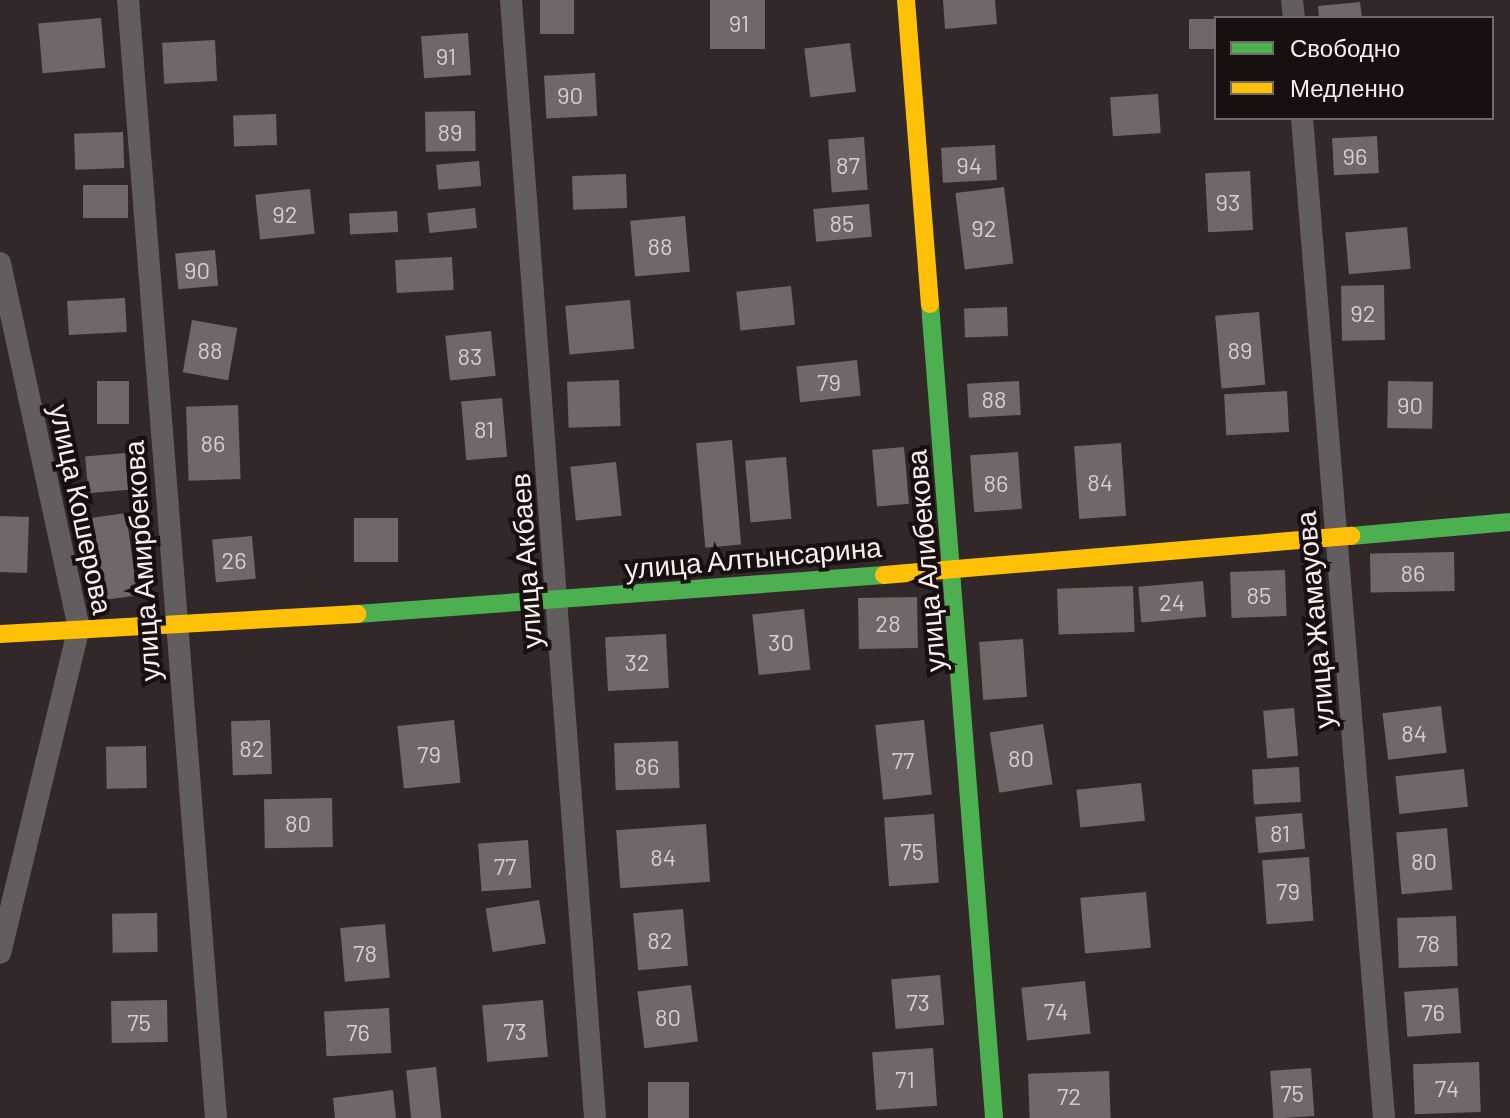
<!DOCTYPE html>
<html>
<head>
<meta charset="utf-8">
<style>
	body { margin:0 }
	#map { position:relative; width:1510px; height:1118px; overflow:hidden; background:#322729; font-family:Barlow,sans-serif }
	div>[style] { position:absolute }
	.building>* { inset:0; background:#706768; transform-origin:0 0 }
	.street>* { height:22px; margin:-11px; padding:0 11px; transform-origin:11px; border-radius:11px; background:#625d5f }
	.fast>* { height:18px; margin:-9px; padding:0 9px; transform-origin:9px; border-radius:9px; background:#4caf50 }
	.slow>* { height:18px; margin:-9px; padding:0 9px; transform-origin:9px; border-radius:9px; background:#ffc107 }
	span { translate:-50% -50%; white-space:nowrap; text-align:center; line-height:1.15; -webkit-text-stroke:8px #180f10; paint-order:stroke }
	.number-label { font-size:24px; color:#d8cccd }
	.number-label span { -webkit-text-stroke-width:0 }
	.street-label { font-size:28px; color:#fbeeef }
	.legend { position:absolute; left:1214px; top:16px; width:280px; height:104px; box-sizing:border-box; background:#180f10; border:2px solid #736869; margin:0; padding:10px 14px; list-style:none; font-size:24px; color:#fbeeef }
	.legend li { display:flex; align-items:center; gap:16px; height:40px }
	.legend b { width:40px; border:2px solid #736869 }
</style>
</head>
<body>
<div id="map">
	<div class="building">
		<div style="left:540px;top:0;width:34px;height:34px"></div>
		<div style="left:710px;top:0;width:55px;height:49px"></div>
		<div style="clip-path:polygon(943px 0,995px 0,997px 24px,945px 29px)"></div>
		<div style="clip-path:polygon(1360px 2px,1362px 18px,1319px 18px,1318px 6px)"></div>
		<div style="left:101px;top:18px;width:50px;height:63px;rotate:85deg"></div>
		<div style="left:1216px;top:19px;width:30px;height:27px;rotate:90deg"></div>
		<div style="left:468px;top:33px;width:42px;height:47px;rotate:86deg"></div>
		<div style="left:215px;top:40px;width:41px;height:53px;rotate:87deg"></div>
		<div style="left:850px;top:43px;width:49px;height:46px;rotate:83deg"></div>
		<div style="left:595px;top:73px;width:43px;height:51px;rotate:87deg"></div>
		<div style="left:1158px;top:94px;width:39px;height:48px;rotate:86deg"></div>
		<div style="left:475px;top:111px;width:40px;height:50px;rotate:89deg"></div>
		<div style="left:276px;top:114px;width:31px;height:43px;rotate:88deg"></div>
		<div style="left:123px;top:132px;width:36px;height:49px;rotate:88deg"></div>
		<div style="left:1377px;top:136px;width:37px;height:45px;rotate:87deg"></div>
		<div style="left:864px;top:137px;width:53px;height:36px;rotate:86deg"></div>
		<div style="left:995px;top:145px;width:35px;height:54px;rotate:87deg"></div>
		<div style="left:479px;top:161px;width:25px;height:43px;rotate:85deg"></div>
		<div style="left:1250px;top:171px;width:59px;height:45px;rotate:87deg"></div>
		<div style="left:626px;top:174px;width:34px;height:54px;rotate:88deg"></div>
		<div style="left:128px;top:185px;width:33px;height:45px;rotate:90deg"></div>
		<div style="left:1004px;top:187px;width:77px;height:49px;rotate:83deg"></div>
		<div style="left:310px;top:189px;width:45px;height:55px;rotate:84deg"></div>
		<div style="left:869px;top:204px;width:33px;height:56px;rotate:85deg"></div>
		<div style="left:475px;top:208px;width:20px;height:48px;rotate:84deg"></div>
		<div style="left:397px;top:211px;width:21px;height:48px;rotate:87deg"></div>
		<div style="left:685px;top:216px;width:56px;height:55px;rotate:85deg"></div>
		<div style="left:1407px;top:227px;width:42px;height:62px;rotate:85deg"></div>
		<div style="left:215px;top:250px;width:36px;height:40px;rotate:85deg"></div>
		<div style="left:452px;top:257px;width:33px;height:57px;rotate:87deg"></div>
		<div style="left:1384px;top:285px;width:55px;height:43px;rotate:89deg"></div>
		<div style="left:791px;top:286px;width:39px;height:55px;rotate:84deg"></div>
		<div style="left:125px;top:298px;width:34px;height:58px;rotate:87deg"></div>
		<div style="left:630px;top:300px;width:49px;height:65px;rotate:85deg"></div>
		<div style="left:1007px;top:307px;width:29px;height:43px;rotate:88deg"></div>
		<div style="left:1259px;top:312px;width:73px;height:44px;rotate:85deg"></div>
		<div style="left:192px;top:320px;width:46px;height:53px;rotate:10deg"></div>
		<div style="left:491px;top:331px;width:45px;height:46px;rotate:84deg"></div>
		<div style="left:857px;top:360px;width:36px;height:61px;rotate:84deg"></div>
		<div style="left:619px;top:380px;width:46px;height:52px;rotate:88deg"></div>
		<div style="left:97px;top:381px;width:32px;height:43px"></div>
		<div style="left:1019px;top:381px;width:34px;height:52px;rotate:87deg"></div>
		<div style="left:1388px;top:381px;width:45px;height:47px;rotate:1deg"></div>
		<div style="left:1287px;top:391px;width:41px;height:63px;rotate:87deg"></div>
		<div style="left:502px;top:398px;width:59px;height:41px;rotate:85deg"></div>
		<div style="left:238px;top:405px;width:74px;height:52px;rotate:88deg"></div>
		<div style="left:732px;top:440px;width:105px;height:36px;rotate:85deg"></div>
		<div style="left:1121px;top:443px;width:73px;height:47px;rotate:86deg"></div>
		<div style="left:904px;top:447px;width:57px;height:32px;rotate:85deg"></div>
		<div style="left:1018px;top:452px;width:57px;height:48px;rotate:86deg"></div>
		<div style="left:125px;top:453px;width:37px;height:40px;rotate:85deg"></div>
		<div style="left:786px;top:457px;width:62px;height:41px;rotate:85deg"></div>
		<div style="left:616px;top:462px;width:54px;height:46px;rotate:84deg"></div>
		<div style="left:126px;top:513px;width:83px;height:34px;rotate:82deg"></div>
		<div style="left:0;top:516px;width:29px;height:56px;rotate:2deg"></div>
		<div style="left:354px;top:518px;width:44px;height:44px"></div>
		<div style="left:252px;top:536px;width:43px;height:40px;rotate:85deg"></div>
		<div style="left:1454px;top:552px;width:39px;height:84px;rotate:89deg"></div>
		<div style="left:1285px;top:570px;width:46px;height:55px;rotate:88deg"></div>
		<div style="left:1203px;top:581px;width:36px;height:65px;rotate:85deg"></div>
		<div style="left:1133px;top:586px;width:46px;height:76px;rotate:88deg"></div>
		<div style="left:917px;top:597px;width:51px;height:59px;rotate:89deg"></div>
		<div style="left:804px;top:609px;width:61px;height:52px;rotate:84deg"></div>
		<div style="left:666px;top:634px;width:54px;height:61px;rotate:87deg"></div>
		<div style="left:1023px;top:639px;width:58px;height:44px;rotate:86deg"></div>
		<div style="left:1441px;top:706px;width:47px;height:59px;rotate:83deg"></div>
		<div style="left:1294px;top:708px;width:48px;height:31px;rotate:85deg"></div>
		<div style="left:270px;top:720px;width:54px;height:39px;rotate:88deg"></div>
		<div style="left:454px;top:720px;width:63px;height:57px;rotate:84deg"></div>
		<div style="left:924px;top:720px;width:75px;height:49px;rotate:84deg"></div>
		<div style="left:1043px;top:724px;width:61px;height:54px;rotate:81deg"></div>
		<div style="left:678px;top:741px;width:47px;height:64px;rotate:88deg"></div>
		<div style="left:146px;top:746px;width:42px;height:40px;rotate:89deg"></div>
		<div style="left:1299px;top:767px;width:35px;height:47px;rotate:87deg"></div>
		<div style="left:1464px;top:769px;width:38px;height:69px;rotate:84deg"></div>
		<div style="left:1141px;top:783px;width:38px;height:65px;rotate:84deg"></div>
		<div style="left:332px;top:798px;width:49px;height:68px;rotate:89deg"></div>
		<div style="left:1302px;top:813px;width:36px;height:47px;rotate:85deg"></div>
		<div style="left:934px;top:814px;width:69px;height:50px;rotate:86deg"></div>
		<div style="left:706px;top:824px;width:58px;height:90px;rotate:86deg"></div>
		<div style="left:1447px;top:828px;width:62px;height:51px;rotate:85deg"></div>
		<div style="left:528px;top:840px;width:48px;height:50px;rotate:86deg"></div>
		<div style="left:1309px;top:857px;width:64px;height:47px;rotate:86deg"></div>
		<div style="left:1146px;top:892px;width:56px;height:66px;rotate:85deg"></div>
		<div style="left:539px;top:900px;width:44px;height:54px;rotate:81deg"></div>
		<div style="left:683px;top:909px;width:57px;height:50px;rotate:85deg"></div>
		<div style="left:157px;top:913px;width:39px;height:45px;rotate:89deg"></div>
		<div style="left:1456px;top:916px;width:50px;height:59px;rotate:88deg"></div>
		<div style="left:385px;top:924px;width:54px;height:45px;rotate:85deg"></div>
		<div style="left:940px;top:975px;width:50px;height:49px;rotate:85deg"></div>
		<div style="left:1085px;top:981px;width:53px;height:64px;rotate:84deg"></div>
		<div style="left:691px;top:985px;width:57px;height:54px;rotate:83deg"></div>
		<div style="left:1458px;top:988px;width:45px;height:54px;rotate:86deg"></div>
		<div style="left:167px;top:1000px;width:42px;height:56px;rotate:89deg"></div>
		<div style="left:543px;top:1000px;width:57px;height:61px;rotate:85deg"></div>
		<div style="left:389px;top:1008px;width:45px;height:65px;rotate:87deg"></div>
		<div style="left:933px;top:1048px;width:58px;height:61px;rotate:86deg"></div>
		<div style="left:1479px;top:1062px;width:50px;height:66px;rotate:88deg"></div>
		<div style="left:436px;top:1067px;width:51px;height:30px;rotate:84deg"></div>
		<div style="left:1311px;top:1068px;width:48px;height:41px;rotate:86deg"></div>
		<div style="left:1109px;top:1071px;width:47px;height:81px;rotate:88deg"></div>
		<div style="left:648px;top:1082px;width:41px;height:36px"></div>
		<div style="clip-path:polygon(393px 1090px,396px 1118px,335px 1118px,333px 1098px)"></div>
	</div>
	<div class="street">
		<div style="left:128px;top:0;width:1121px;rotate:85.5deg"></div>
		<div style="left:511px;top:0;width:1121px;rotate:85.7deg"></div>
		<div style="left:1292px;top:0;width:18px;rotate:84deg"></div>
		<div style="left:1302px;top:118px;width:1003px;rotate:85.31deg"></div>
		<div style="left:0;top:263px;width:372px;rotate:77.8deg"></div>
		<div style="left:79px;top:627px;width:335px;rotate:103.6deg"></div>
	</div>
	<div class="fast">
		<div style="left:930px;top:304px;width:817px;rotate:85.5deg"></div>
		<div style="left:1351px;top:536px;width:160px;rotate:-5deg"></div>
		<div style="left:357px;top:614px;width:528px;rotate:-4.23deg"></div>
	</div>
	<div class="slow">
		<div style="left:906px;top:0;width:305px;rotate:85.5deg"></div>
		<div style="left:884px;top:575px;width:469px;rotate:-4.8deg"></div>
		<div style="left:0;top:634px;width:358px;rotate:-3.2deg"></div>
	</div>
	<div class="number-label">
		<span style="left:739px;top:23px">91</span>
		<span style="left:446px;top:56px">91</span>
		<span style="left:570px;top:95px">90</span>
		<span style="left:450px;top:132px">89</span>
		<span style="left:1355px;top:156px">96</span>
		<span style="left:848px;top:165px">87</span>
		<span style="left:969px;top:165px">94</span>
		<span style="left:1228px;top:202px">93</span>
		<span style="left:285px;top:214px">92</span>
		<span style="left:842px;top:223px">85</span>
		<span style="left:984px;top:228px">92</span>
		<span style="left:660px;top:246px">88</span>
		<span style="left:197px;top:270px">90</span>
		<span style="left:1363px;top:313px">92</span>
		<span style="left:210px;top:350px">88</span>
		<span style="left:1240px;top:350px">89</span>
		<span style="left:470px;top:356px">83</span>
		<span style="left:829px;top:382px">79</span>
		<span style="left:994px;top:399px">88</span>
		<span style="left:1410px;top:405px">90</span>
		<span style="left:484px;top:429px">81</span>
		<span style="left:213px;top:443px">86</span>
		<span style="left:1100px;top:482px">84</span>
		<span style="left:996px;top:483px">86</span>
		<span style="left:234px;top:560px">26</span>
		<span style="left:1413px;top:573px">86</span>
		<span style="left:1259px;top:595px">85</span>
		<span style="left:1172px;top:602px">24</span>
		<span style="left:888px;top:623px">28</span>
		<span style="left:781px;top:642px">30</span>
		<span style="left:637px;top:662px">32</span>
		<span style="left:1414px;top:733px">84</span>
		<span style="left:252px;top:748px">82</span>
		<span style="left:429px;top:754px">79</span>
		<span style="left:1021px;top:758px">80</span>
		<span style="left:903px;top:760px">77</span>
		<span style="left:647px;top:766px">86</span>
		<span style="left:298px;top:823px">80</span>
		<span style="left:1280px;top:833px">81</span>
		<span style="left:912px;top:851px">75</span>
		<span style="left:663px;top:857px">84</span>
		<span style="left:1424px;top:861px">80</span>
		<span style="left:505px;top:866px">77</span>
		<span style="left:1288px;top:891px">79</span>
		<span style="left:660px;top:940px">82</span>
		<span style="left:1428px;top:943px">78</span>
		<span style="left:365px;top:953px">78</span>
		<span style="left:918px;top:1002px">73</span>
		<span style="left:1056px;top:1011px">74</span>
		<span style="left:1433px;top:1012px">76</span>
		<span style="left:668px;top:1017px">80</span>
		<span style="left:139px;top:1022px">75</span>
		<span style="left:515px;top:1031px">73</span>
		<span style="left:358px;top:1032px">76</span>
		<span style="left:905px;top:1079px">71</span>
		<span style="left:1447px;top:1088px">74</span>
		<span style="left:1292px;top:1093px">75</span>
		<span style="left:1069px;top:1096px">72</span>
	</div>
	<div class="street-label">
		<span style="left:82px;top:509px;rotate:78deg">улица Кошерова</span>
		<span style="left:753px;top:557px;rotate:-5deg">улица Алтынсарина</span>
		<span style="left:141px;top:561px;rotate:-94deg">улица Амирбекова</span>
		<span style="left:525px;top:561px;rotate:-94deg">улица Акбаев</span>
		<span style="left:925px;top:561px;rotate:-95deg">улица Алибекова</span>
		<span style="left:1314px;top:620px;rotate:-95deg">улица Жамауова</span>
	</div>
	<ul class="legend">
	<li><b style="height:10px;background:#4caf50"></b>Свободно</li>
	<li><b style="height:10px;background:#ffc107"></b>Медленно</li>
	</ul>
</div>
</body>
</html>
